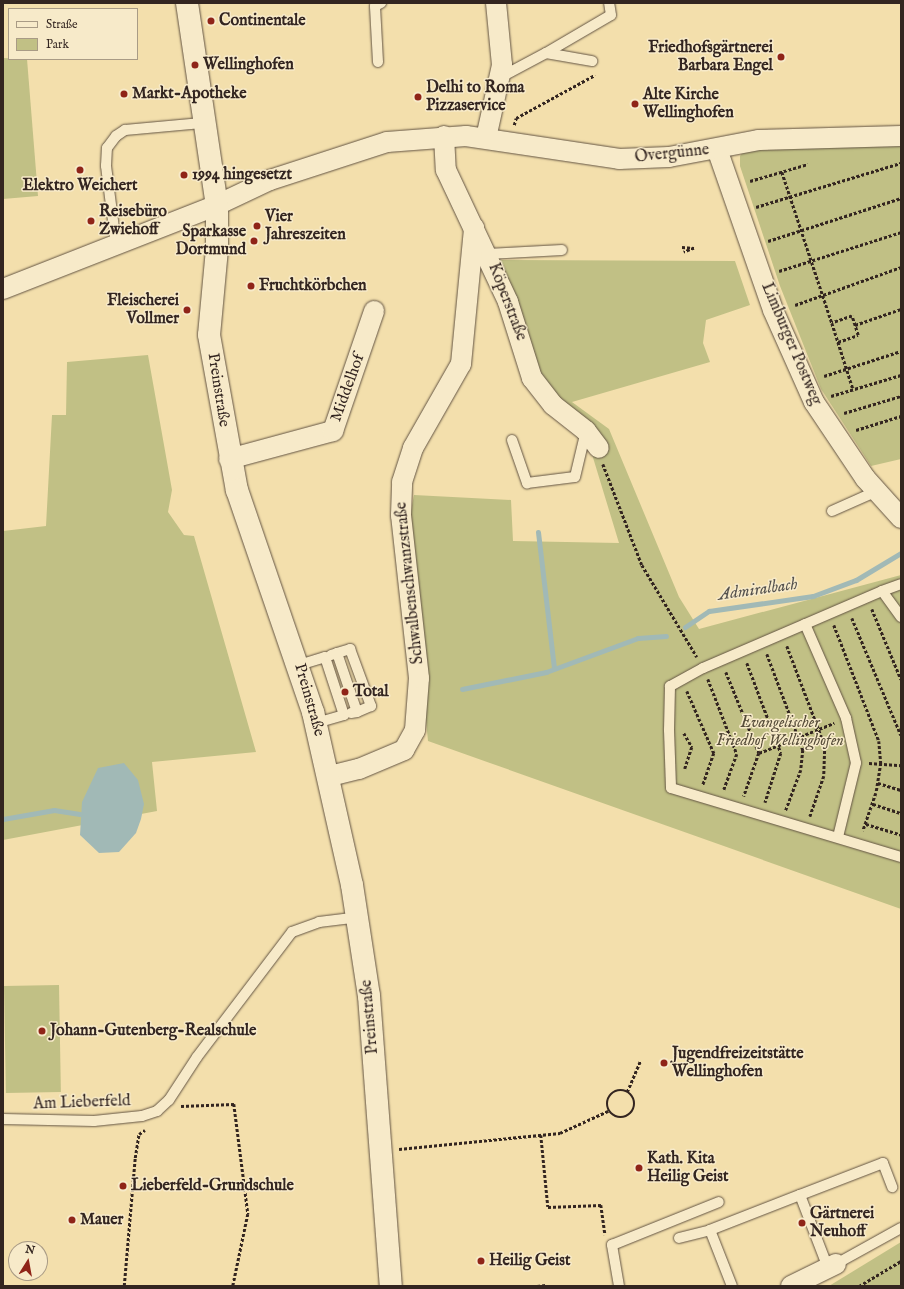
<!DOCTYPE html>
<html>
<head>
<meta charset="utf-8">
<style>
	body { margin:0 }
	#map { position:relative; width:904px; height:1289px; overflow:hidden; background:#f3dfac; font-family:"IM FELL English",serif }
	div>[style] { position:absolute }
	.green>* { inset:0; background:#c1c085; transform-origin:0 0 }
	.water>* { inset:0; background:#a1b9b6 }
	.stream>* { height:5px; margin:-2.5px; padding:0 2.5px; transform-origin:2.5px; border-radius:2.5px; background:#a1b9b6 }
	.path>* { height:2.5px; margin-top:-1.25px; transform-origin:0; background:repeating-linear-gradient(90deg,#332520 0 3px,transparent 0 5px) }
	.path>.ring { margin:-1.25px; padding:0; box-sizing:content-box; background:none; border:2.5px solid #332520; border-radius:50% }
	.roads { filter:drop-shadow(0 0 1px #635443) drop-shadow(0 0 1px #635443) }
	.service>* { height:10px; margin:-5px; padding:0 5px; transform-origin:5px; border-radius:5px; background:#f7eac9 }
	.minor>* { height:20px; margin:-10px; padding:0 10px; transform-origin:10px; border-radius:10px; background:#f7eac9 }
	.tertiary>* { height:22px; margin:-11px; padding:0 11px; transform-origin:11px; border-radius:11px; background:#f7eac9 }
	.dots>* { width:11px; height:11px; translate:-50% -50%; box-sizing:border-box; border:2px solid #f7eac9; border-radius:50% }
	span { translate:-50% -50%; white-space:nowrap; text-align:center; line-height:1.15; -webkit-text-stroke:3px #f7eac9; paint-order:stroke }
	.poi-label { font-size:16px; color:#332520; font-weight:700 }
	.left { translate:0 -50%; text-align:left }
	.right { translate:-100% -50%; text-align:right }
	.street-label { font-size:16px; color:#332520 }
	.park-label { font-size:16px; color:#564c39; font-style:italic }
	.water-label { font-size:17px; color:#54514d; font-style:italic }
	.frame { position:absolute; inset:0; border:4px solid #332520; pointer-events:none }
	.legend { position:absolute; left:8px; top:8px; width:130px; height:52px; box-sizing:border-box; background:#f7eac9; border:1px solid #a99b85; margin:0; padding:5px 7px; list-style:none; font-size:12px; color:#332520 }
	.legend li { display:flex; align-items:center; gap:8px; height:20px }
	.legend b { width:20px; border:1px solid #a99b85 }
	.north { position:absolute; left:8px; top:1241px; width:40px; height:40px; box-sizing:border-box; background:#f7eac9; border:1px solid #a99b85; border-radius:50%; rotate:11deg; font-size:11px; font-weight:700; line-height:16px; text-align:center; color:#332520 }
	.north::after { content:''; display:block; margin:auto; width:14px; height:18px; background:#8f2418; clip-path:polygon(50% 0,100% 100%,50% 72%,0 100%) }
</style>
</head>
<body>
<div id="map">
	<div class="green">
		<div style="clip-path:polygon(3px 58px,27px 59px,38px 196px,3px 199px)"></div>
		<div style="clip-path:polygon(901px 143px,901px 459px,871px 466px,821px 389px,780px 286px,740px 166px,740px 156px,745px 149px)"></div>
		<div style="clip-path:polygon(491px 260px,735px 261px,750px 305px,706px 320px,703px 343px,710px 362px,572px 402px,609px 429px,679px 597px,699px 629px,901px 575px,901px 909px,428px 741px,407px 531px,414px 495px,511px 500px,513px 541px,619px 543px,584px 428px,535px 377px)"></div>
		<div style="clip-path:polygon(148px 355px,172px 490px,168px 512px,184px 535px,194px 536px,256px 752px,152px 762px,157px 811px,3px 840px,3px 531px,46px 526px,52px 415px,66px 415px,67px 362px)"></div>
		<div style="left:59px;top:985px;width:107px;height:55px;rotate:89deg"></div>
		<div style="clip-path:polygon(901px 1242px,901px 1286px,829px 1286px)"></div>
	</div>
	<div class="water">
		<div style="clip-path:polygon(124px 763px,138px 780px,144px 804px,141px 819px,136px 833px,119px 852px,99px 853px,80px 835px,82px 802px,98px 768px)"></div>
	</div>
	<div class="stream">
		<div style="left:538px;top:532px;width:137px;rotate:83.3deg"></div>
		<div style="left:685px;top:627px;width:29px;rotate:-34deg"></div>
		<div style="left:709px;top:611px;width:105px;rotate:-8.2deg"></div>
		<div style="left:813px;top:596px;width:46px;rotate:-20.4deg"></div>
		<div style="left:856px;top:580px;width:52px;rotate:-31deg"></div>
		<div style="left:462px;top:689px;width:86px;rotate:-11.4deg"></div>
		<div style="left:546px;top:672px;width:98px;rotate:-20.3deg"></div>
		<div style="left:638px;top:638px;width:28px;rotate:-4deg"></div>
		<div style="left:3px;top:819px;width:52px;rotate:-10deg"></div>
		<div style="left:54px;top:810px;width:26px;rotate:9deg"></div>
	</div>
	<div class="path">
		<div style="left:514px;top:125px;width:7px;rotate:-74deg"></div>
		<div style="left:516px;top:118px;width:90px;rotate:-28.6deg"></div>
		<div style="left:782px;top:172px;width:159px;rotate:71.7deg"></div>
		<div style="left:750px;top:181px;width:60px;rotate:-16.3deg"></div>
		<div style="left:756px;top:207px;width:152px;rotate:-16.9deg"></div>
		<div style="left:768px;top:241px;width:140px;rotate:-17.9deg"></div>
		<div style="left:682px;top:247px;width:12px;rotate:5deg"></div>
		<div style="left:694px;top:248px;width:11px;rotate:158deg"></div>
		<div style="left:779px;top:271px;width:128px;rotate:-17.7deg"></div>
		<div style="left:795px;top:305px;width:113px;rotate:-19.7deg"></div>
		<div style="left:855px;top:325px;width:49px;rotate:-19.2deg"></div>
		<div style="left:838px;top:342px;width:21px;rotate:-19deg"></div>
		<div style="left:858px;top:335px;width:20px;rotate:-108deg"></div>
		<div style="left:852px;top:316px;width:21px;rotate:161deg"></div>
		<div style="left:832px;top:323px;width:69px;rotate:72.3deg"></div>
		<div style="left:824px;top:376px;width:81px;rotate:-18deg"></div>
		<div style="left:831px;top:396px;width:73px;rotate:-16.7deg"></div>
		<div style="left:844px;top:413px;width:59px;rotate:-16.6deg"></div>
		<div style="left:856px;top:430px;width:47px;rotate:-17.3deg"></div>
		<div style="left:603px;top:464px;width:108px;rotate:68.9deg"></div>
		<div style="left:642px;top:565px;width:107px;rotate:59.1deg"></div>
		<div style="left:872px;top:609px;width:76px;rotate:67.5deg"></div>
		<div style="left:852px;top:618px;width:127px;rotate:67.3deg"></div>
		<div style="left:834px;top:625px;width:124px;rotate:68.8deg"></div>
		<div style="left:879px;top:741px;width:22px;rotate:85deg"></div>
		<div style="left:881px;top:763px;width:30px;rotate:99deg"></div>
		<div style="left:876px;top:793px;width:40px;rotate:108.9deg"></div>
		<div style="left:787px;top:646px;width:107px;rotate:69.2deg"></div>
		<div style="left:825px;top:746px;width:30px;rotate:92deg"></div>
		<div style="left:824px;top:776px;width:43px;rotate:108.9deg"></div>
		<div style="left:767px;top:654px;width:103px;rotate:69.4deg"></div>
		<div style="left:803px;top:750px;width:20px;rotate:96deg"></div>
		<div style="left:801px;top:770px;width:43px;rotate:110.6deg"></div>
		<div style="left:747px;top:663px;width:96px;rotate:69.3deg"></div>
		<div style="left:781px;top:753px;width:52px;rotate:107.7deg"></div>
		<div style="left:726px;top:672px;width:87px;rotate:67.8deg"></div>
		<div style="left:759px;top:753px;width:46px;rotate:109.2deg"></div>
		<div style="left:708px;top:679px;width:80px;rotate:68.9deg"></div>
		<div style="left:737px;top:754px;width:38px;rotate:110deg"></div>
		<div style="left:687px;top:691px;width:68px;rotate:66.5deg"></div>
		<div style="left:714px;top:753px;width:34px;rotate:109deg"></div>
		<div style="left:684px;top:733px;width:16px;rotate:60deg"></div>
		<div style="left:692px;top:747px;width:23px;rotate:108deg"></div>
		<div style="left:759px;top:753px;width:81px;rotate:-21.8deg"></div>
		<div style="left:869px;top:763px;width:32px;rotate:4deg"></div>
		<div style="left:878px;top:783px;width:24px;rotate:17deg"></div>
		<div style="left:873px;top:804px;width:29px;rotate:18deg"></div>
		<div style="left:866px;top:824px;width:37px;rotate:17deg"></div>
		<div class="ring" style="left:607px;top:1090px;width:25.5px;height:25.5px"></div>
		<div style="left:627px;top:1092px;width:34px;rotate:-67deg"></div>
		<div style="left:181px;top:1106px;width:53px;rotate:-2.2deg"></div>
		<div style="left:234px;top:1104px;width:111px;rotate:82.7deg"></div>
		<div style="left:248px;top:1214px;width:74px;rotate:101.8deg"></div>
		<div style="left:541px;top:1135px;width:72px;rotate:84.4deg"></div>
		<div style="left:548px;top:1207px;width:53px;rotate:-2.2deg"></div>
		<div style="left:601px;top:1205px;width:30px;rotate:82deg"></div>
		<div style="left:399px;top:1149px;width:162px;rotate:-5.7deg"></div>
		<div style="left:560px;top:1133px;width:53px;rotate:-24.6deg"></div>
		<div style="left:124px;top:1286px;width:128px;rotate:-85.1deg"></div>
		<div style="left:135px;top:1158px;width:24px;rotate:-81deg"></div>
		<div style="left:139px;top:1134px;width:7px;rotate:-34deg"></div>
		<div style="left:537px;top:1286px;width:9px;rotate:-6deg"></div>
		<div style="left:859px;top:1286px;width:49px;rotate:-30.8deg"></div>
	</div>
	<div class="roads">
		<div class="service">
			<div style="left:546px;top:53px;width:75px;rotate:-30.3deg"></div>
			<div style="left:611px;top:15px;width:12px;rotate:-99deg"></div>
			<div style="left:378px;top:62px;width:56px;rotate:-93.1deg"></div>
			<div style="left:375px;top:6px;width:7px;rotate:-27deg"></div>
			<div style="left:501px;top:77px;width:51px;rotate:-28.1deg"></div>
			<div style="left:546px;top:53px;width:47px;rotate:9.9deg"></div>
			<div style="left:116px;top:244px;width:79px;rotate:-97.3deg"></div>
			<div style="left:106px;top:166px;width:18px;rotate:-87deg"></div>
			<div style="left:107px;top:148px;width:15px;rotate:-53deg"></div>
			<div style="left:116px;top:136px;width:11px;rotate:-34deg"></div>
			<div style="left:125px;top:130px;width:77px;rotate:-5.2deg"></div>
			<div style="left:488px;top:254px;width:74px;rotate:-3.1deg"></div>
			<div style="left:512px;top:440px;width:46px;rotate:70.8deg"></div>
			<div style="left:527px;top:483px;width:48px;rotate:-7.1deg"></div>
			<div style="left:575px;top:477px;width:47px;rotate:-76.6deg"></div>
			<div style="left:832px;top:511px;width:49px;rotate:-24deg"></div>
			<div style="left:882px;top:591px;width:20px;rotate:-20deg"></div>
			<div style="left:901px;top:617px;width:32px;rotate:-126deg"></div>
			<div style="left:882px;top:591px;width:195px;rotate:156.7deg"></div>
			<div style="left:703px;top:668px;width:38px;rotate:151deg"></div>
			<div style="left:670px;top:686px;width:44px;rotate:91.3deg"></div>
			<div style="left:669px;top:730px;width:58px;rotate:88deg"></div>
			<div style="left:671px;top:788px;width:240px;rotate:16.7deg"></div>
			<div style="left:805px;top:624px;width:103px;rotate:66.4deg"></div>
			<div style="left:846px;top:718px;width:46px;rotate:77.5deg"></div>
			<div style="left:856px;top:763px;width:76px;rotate:103.7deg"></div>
			<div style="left:337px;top:653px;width:14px;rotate:-17deg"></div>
			<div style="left:350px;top:649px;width:61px;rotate:69.8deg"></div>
			<div style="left:371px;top:706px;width:15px;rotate:157deg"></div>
			<div style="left:331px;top:655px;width:6px;rotate:-18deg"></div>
			<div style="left:337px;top:653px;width:62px;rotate:71.3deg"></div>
			<div style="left:357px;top:712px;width:6px;rotate:171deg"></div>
			<div style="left:299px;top:665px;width:27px;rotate:-17deg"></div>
			<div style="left:325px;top:657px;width:61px;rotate:71.9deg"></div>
			<div style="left:344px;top:715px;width:29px;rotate:164deg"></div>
			<div style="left:3px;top:1119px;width:91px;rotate:1.3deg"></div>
			<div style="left:94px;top:1121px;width:48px;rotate:-5.9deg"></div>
			<div style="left:142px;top:1116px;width:16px;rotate:-18deg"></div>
			<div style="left:157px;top:1111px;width:16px;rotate:-43deg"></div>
			<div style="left:169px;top:1100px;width:51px;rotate:-56.9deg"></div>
			<div style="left:197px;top:1057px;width:157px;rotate:-52.8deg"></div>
			<div style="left:292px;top:932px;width:29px;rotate:-20deg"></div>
			<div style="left:319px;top:922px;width:39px;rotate:-7deg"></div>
			<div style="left:800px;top:1195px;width:89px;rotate:-21.1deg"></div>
			<div style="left:883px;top:1163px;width:26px;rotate:69deg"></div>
			<div style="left:710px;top:1230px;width:97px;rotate:-21.3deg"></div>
			<div style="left:800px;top:1195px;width:78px;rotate:69deg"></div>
			<div style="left:679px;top:1238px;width:32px;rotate:-14deg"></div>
			<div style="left:710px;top:1230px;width:60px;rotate:68.6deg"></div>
			<div style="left:836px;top:1264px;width:74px;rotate:-29deg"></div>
			<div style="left:619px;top:1286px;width:42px;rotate:-99.7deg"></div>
			<div style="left:612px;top:1245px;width:115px;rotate:-21.9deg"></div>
		</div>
		<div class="minor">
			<div style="left:444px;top:136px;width:34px;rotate:87deg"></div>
			<div style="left:446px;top:170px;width:146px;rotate:64.8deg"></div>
			<div style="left:508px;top:302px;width:80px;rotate:72.5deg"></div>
			<div style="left:532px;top:378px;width:34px;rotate:52deg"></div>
			<div style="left:553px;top:405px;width:42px;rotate:38.2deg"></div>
			<div style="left:586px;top:431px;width:21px;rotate:53deg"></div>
			<div style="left:486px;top:138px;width:75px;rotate:-77.6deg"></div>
			<div style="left:502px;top:65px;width:62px;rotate:-95.5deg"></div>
			<div style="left:717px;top:149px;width:170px;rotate:70.8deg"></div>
			<div style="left:773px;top:310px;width:101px;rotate:66deg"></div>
			<div style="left:814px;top:402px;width:92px;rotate:56.1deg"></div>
			<div style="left:865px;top:478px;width:54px;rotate:48deg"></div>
			<div style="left:3px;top:289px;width:230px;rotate:-21.4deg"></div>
			<div style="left:217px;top:205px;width:59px;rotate:-25.3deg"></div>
			<div style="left:270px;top:180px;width:123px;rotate:-18deg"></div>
			<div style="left:387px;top:142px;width:79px;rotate:-4.3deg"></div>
			<div style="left:466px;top:136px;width:155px;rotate:8.5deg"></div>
			<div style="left:619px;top:159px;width:50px;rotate:-2.3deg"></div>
			<div style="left:669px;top:157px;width:92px;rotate:-10.7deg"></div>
			<div style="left:759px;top:140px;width:142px;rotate:-1.6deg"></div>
			<div style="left:229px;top:459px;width:108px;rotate:-15.1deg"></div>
			<div style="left:333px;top:431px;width:127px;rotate:-71.1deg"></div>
			<div style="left:330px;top:776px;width:30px;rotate:-14deg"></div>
			<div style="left:359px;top:769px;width:49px;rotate:-22.9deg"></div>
			<div style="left:404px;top:750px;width:23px;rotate:-61deg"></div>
			<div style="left:415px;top:730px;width:52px;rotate:-85.6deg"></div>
			<div style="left:419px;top:678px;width:164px;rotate:-96.3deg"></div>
			<div style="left:401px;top:515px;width:33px;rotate:-88deg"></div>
			<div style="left:402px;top:482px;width:36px;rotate:-72deg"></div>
			<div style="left:413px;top:448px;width:97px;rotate:-60.3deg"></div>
			<div style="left:461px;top:364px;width:137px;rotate:-84.5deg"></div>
			<div style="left:791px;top:1286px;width:50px;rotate:-26.1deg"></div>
		</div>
		<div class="tertiary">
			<div style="left:187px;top:3px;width:204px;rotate:81.6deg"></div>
			<div style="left:217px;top:205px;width:44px;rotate:90deg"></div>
			<div style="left:217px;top:249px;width:86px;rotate:95.3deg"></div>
			<div style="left:209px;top:335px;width:158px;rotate:79.8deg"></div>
			<div style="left:237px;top:490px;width:235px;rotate:71.1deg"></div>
			<div style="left:313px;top:712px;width:177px;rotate:77.3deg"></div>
			<div style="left:352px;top:885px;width:112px;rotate:81.3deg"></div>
			<div style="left:369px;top:996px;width:291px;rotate:85.7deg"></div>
		</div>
	</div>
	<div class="dots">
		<div style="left:211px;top:21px;background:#8f2418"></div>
		<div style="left:781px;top:57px;background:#8f2418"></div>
		<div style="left:195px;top:65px;background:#8f2418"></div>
		<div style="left:124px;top:94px;background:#8f2418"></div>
		<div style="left:418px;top:97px;background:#8f2418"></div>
		<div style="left:635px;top:104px;background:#8f2418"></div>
		<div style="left:80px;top:170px;background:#8f2418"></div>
		<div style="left:184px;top:175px;background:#8f2418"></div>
		<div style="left:91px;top:221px;background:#8f2418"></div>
		<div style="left:257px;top:226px;background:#8f2418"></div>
		<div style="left:254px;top:241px;background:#8f2418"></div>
		<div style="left:251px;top:286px;background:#8f2418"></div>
		<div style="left:187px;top:310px;background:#8f2418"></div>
		<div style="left:345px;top:692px;background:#8f2418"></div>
		<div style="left:42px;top:1031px;background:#8f2418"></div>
		<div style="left:664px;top:1063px;background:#8f2418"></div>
		<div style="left:639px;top:1168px;background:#8f2418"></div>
		<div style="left:123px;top:1186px;background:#8f2418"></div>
		<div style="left:72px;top:1220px;background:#8f2418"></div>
		<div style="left:802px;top:1223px;background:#8f2418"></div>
		<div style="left:481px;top:1261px;background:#8f2418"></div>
	</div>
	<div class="poi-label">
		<span class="left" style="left:219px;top:21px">Continentale</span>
		<span class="right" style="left:773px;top:57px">Friedhofsgärtnerei<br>Barbara Engel</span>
		<span class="left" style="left:203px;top:65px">Wellinghofen</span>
		<span class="left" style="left:426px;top:97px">Delhi to Roma<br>Pizzaservice</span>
		<span class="left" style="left:132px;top:94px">Markt-Apotheke</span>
		<span class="left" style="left:643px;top:104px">Alte Kirche<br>Wellinghofen</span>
		<span class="left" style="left:192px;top:175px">1994 hingesetzt</span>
		<span style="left:80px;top:186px">Elektro Weichert</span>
		<span class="left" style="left:99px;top:221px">Reisebüro<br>Zwiehoff</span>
		<span class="left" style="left:265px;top:226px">Vier<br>Jahreszeiten</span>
		<span class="right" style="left:246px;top:241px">Sparkasse<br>Dortmund</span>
		<span class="left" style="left:259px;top:286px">Fruchtkörbchen</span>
		<span class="right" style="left:179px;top:310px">Fleischerei<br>Vollmer</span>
		<span class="left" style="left:353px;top:692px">Total</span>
		<span class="left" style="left:50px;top:1031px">Johann-Gutenberg-Realschule</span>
		<span class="left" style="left:672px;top:1063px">Jugendfreizeitstätte<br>Wellinghofen</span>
		<span class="left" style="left:647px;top:1168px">Kath. Kita<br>Heilig Geist</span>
		<span class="left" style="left:131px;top:1186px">Lieberfeld-Grundschule</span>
		<span class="left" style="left:810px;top:1223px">Gärtnerei<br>Neuhoff</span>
		<span class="left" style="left:80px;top:1220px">Mauer</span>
		<span class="left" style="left:489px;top:1261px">Heilig Geist</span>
	</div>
	<div class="street-label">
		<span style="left:672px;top:154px;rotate:-6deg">Overgünne</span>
		<span style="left:507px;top:302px;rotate:69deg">Köperstraße</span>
		<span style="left:791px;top:344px;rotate:67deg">Limburger Postweg</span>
		<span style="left:348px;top:388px;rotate:-70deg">Middelhof</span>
		<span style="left:218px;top:390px;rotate:81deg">Preinstraße</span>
		<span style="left:410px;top:583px;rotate:-96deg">Schwalbenschwanzstraße</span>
		<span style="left:309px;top:700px;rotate:74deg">Preinstraße</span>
		<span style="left:370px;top:1017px;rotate:-95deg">Preinstraße</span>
		<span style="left:82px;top:1103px;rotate:-2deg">Am Lieberfeld</span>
	</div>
	<div class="park-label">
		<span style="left:780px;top:732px">Evangelischer<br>Friedhof Wellinghofen</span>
	</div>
	<div class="water-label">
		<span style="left:758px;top:590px;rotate:-8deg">Admiralbach</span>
	</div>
	<div class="frame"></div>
	<ul class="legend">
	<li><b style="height:5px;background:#f7eac9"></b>Straße</li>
	<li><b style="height:11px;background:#c1c085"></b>Park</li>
	</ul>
	<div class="north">N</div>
</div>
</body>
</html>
